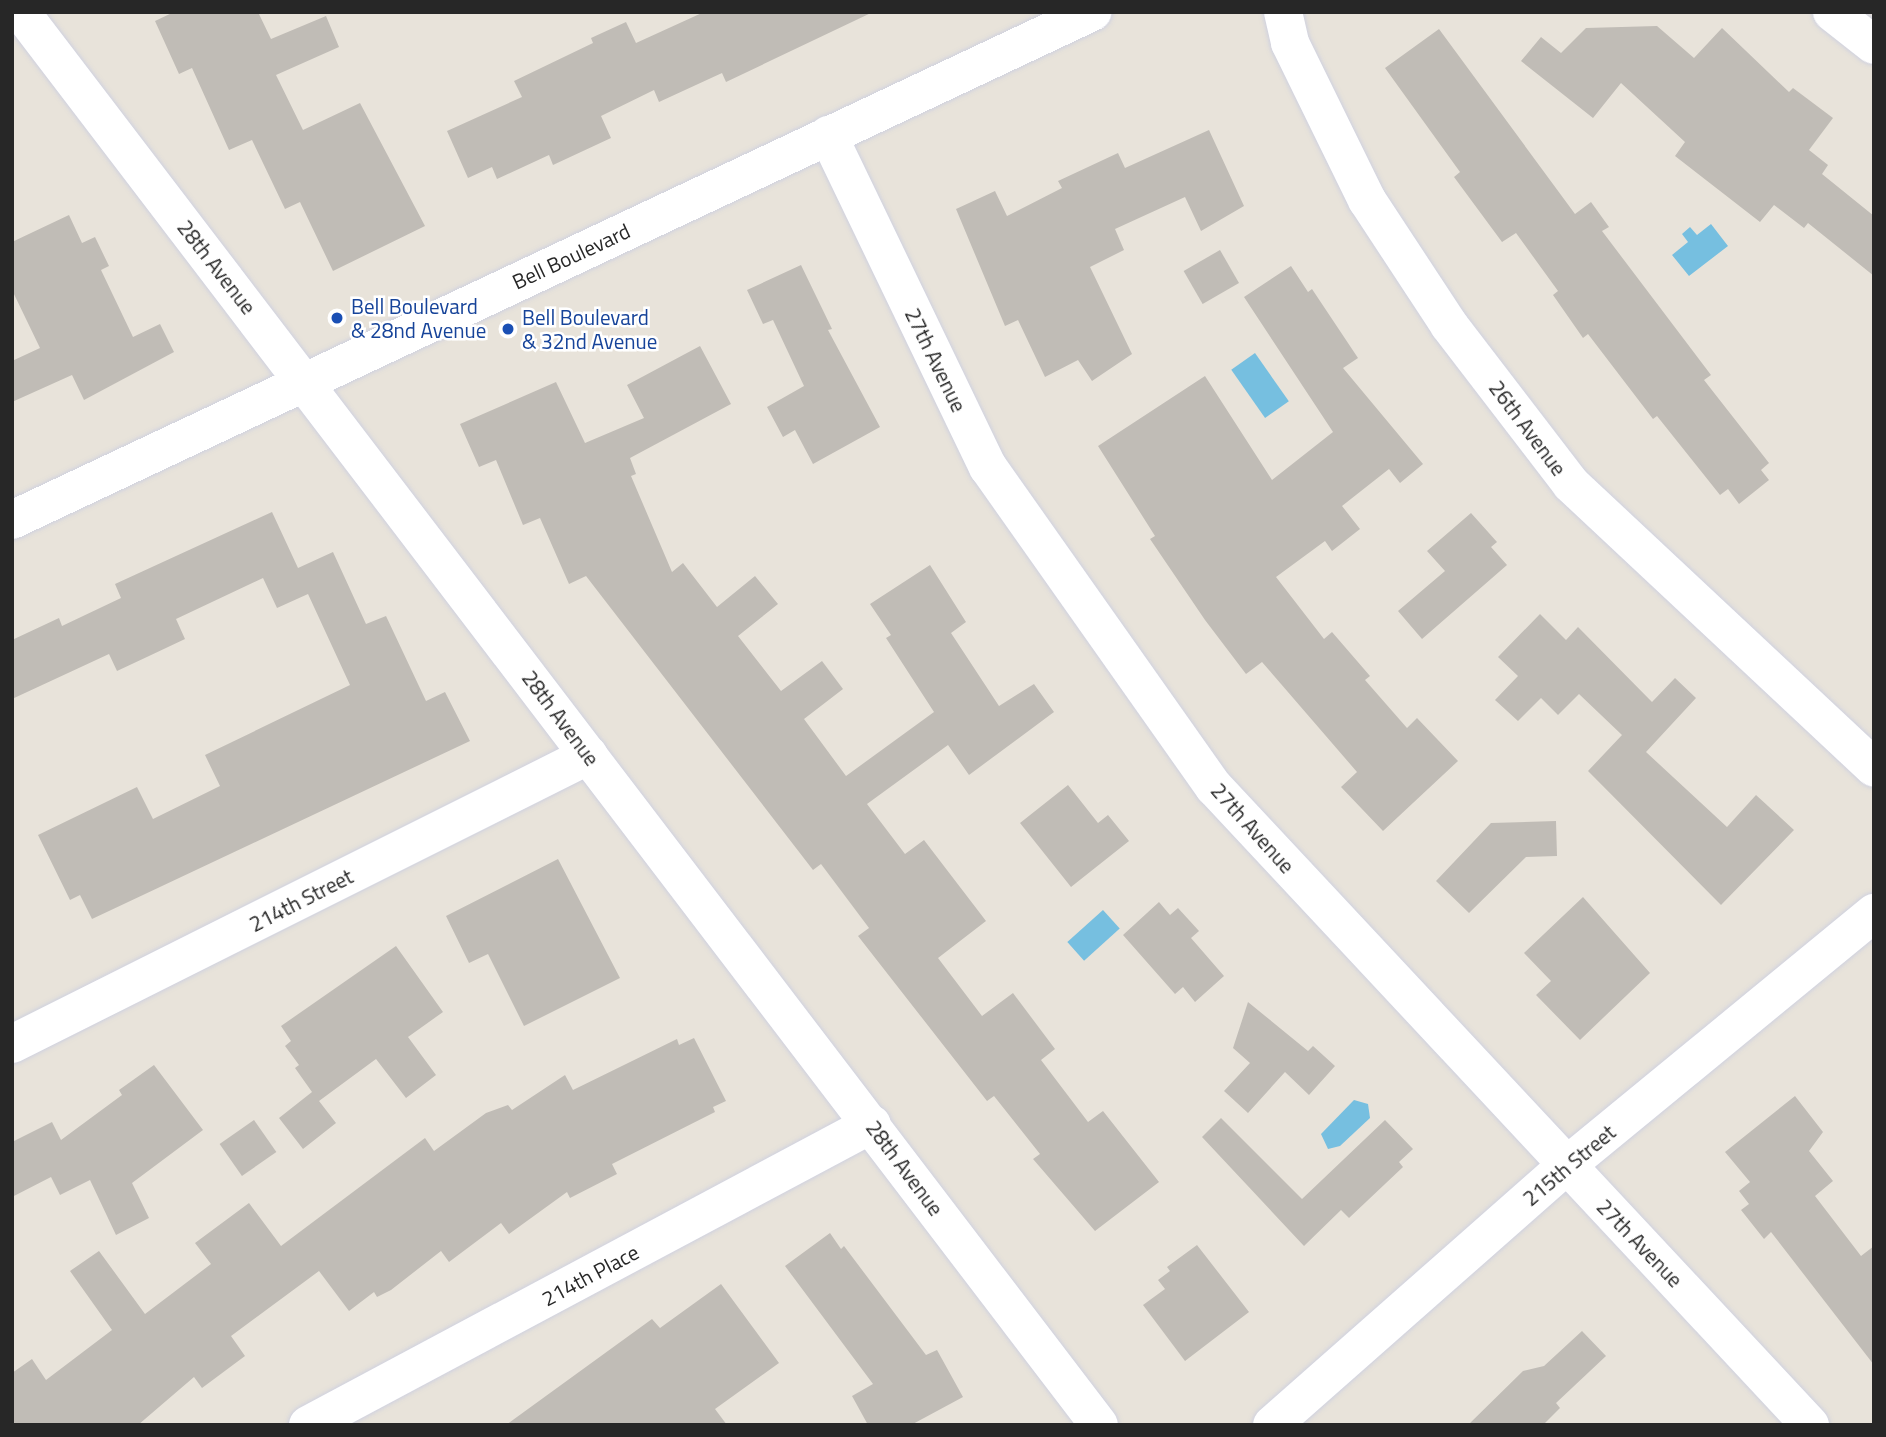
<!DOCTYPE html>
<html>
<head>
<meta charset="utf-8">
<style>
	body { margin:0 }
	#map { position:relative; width:1886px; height:1437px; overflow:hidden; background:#e8e3da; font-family:"Titillium Web",sans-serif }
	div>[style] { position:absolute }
	.water>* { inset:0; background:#76bfe0; transform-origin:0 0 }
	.building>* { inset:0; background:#c0bcb6; transform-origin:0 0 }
	.roads { filter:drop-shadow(0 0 2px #cfd1df) drop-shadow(0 0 2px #cfd1df) }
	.street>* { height:38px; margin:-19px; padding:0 19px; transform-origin:19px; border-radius:19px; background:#fff }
	.secondary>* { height:38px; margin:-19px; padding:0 19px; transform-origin:19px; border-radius:19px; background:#fff }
	.dots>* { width:19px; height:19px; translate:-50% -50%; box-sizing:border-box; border:4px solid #fff; border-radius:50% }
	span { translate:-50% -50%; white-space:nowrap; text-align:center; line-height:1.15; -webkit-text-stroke:5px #fff; paint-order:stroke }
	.street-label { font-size:21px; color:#272727 }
	.transit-label { font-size:21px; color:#164399 }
	.left { translate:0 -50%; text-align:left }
	.frame { position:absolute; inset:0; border:14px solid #272727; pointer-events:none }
</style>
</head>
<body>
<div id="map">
	<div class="water">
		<div style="clip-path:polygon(1711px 224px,1728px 246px,1689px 276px,1672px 255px,1688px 242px,1682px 234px,1690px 227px,1697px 235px)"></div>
		<div style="left:1255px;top:353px;width:59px;height:29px;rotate:55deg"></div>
		<div style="left:1103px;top:910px;width:25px;height:48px;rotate:48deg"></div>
		<div style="clip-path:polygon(1354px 1100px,1368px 1104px,1370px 1118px,1340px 1146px,1328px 1149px,1321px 1134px)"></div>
	</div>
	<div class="building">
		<div style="clip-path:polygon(174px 12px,258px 12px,271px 39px,326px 16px,339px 47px,276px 75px,303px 130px,360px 103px,425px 226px,333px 271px,300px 202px,285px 209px,252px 140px,229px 150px,192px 68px,179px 74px,155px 21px)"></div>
		<div style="clip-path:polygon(704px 12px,873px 12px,726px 82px,722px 73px,659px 102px,654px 90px,601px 116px,611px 138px,553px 165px,549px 155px,497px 179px,492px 167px,468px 178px,447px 131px,522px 97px,514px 81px,593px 43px,591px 38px,626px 22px,636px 43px)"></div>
		<div style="clip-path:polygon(1657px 26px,1694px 58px,1722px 28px,1789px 92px,1793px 88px,1833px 118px,1809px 150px,1828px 165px,1822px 174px,1874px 216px,1874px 276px,1808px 223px,1804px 228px,1774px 205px,1760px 222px,1675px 156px,1685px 142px,1621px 83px,1593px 118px,1521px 61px,1541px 37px,1561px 53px,1586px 28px)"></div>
		<div style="clip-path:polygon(1439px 29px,1575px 214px,1591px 202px,1609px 227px,1602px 231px,1711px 375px,1704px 380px,1769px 463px,1761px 470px,1769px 480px,1739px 504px,1728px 489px,1720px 495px,1657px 416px,1653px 419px,1588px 334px,1583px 338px,1553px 295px,1558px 291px,1516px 233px,1502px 242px,1454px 177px,1460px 172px,1385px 68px)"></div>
		<div style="clip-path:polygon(1209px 130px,1244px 206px,1201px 231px,1185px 197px,1115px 229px,1124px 250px,1090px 267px,1132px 354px,1092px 381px,1078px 360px,1045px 377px,1018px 320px,1005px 326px,956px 209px,995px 191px,1007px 216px,1062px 188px,1058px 181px,1118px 153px,1125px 168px)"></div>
		<div style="clip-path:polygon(69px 215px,82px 243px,95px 237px,109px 266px,101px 270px,133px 337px,160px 324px,174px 352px,84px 400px,72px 375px,12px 402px,12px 361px,40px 348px,12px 290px,12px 242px)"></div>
		<div style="left:1220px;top:250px;width:38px;height:42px;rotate:60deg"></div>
		<div style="clip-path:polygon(801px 265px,832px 329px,828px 330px,880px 427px,813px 464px,795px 430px,783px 437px,767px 407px,804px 386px,773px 320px,763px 324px,747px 290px)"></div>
		<div style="clip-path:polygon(1291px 266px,1308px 292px,1312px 289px,1358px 358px,1343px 368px,1423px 464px,1400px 483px,1389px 469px,1342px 506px,1360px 529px,1332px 551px,1325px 541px,1276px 577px,1324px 639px,1332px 632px,1370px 676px,1365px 680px,1407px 728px,1417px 718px,1458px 761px,1383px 831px,1341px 787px,1357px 772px,1262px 662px,1246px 674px,1205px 620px,1150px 539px,1155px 536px,1098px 446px,1205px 376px,1272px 480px,1333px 432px,1244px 297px)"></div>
		<div style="clip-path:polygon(700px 346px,731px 404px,630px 458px,636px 474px,631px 476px,672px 572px,683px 563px,717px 607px,755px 576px,778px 604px,738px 636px,781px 691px,822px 661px,843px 689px,804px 719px,846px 776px,934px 712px,886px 638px,891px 635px,870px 604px,930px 565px,966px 622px,951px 633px,999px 706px,1034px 684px,1054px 712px,969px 775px,948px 745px,867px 804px,905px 854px,924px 840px,986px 921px,938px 958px,982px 1016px,1013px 993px,1055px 1049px,1041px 1060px,1088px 1122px,1103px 1111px,1159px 1182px,1095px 1231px,1033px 1159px,1040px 1154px,994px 1096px,987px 1101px,858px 936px,869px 928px,821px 864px,813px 870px,586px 576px,569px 584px,540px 518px,523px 525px,496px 460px,479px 467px,460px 424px,556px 382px,585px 443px,644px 418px,627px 385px)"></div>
		<div style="clip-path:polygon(272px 512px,298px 568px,333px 552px,366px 624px,386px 616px,426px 701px,445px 692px,470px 741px,92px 919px,80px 895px,70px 900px,38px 835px,137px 787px,153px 819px,220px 786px,205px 755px,350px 685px,308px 594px,277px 608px,263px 578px,176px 619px,185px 639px,149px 656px,117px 671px,109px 654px,12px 699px,12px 640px,59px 618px,62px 626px,121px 598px,115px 584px)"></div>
		<div style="clip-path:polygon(1471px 513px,1497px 542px,1491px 547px,1507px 565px,1422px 639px,1398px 611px,1445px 571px,1427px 551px)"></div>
		<div style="clip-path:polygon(1540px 614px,1566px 640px,1578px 627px,1652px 702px,1675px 678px,1696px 698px,1646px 752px,1727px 827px,1756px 795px,1794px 830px,1721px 905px,1588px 771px,1622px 735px,1579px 694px,1558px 715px,1541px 698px,1518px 721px,1495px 700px,1518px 676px,1498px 657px)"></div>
		<div style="clip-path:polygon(1068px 785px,1098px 823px,1108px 815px,1129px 841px,1071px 887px,1020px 823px)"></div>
		<div style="clip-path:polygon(1556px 821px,1557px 856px,1526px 857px,1469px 913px,1436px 881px,1491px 823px)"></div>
		<div style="clip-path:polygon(558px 859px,620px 978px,524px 1026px,488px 954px,469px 963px,446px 916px)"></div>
		<div style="clip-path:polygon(1583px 897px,1650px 973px,1580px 1040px,1536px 995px,1551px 981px,1524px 953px)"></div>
		<div style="clip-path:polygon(1159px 902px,1170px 915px,1178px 908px,1199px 931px,1191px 938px,1224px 976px,1195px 1002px,1183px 987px,1175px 994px,1123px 935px)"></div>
		<div style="clip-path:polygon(396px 946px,443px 1012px,408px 1037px,436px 1075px,406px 1098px,376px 1059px,319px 1101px,336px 1123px,303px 1149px,279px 1118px,312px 1092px,295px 1068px,299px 1065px,285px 1046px,291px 1041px,281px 1026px)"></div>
		<div style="clip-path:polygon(1248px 1002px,1308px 1051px,1313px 1046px,1335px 1066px,1309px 1095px,1285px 1072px,1248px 1113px,1224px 1091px,1250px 1063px,1233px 1048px)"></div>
		<div style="clip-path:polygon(694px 1038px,726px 1101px,713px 1107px,715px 1112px,612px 1164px,617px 1174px,570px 1198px,567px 1192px,509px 1234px,501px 1223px,449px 1262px,441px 1251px,391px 1290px,377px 1297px,374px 1292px,349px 1311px,319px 1271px,231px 1336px,245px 1356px,202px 1388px,194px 1377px,138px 1425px,12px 1425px,12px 1373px,32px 1359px,46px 1380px,112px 1330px,70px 1271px,99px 1251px,145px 1314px,211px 1264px,195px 1243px,249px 1203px,281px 1246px,425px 1138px,434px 1151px,486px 1113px,508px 1105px,512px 1110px,565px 1075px,573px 1090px,677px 1039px,679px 1045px)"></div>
		<div style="clip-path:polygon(154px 1065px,203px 1130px,132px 1183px,149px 1218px,116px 1235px,90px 1180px,60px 1195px,51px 1177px,12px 1197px,12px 1142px,52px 1122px,61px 1140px,122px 1095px,119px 1090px)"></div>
		<div style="clip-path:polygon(1795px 1096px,1823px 1132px,1809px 1151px,1833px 1181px,1815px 1196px,1861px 1256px,1874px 1246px,1874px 1365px,1771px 1232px,1764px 1239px,1741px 1210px,1749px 1204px,1739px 1191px,1750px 1182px,1725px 1152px)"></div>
		<div style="clip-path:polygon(1221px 1118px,1302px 1199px,1385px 1120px,1413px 1149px,1399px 1162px,1403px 1167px,1349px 1218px,1341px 1210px,1304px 1246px,1202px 1137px)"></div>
		<div style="left:254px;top:1120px;width:39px;height:42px;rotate:55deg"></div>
		<div style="clip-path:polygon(830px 1233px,841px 1249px,844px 1246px,926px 1355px,937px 1350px,963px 1397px,911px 1425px,868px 1425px,852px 1396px,873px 1384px,785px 1266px)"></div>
		<div style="clip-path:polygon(1197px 1245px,1249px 1312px,1185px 1361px,1143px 1305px,1165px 1289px,1158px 1280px,1170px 1271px,1167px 1267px)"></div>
		<div style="clip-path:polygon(721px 1284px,779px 1363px,715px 1409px,727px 1425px,506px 1425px,652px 1319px,660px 1328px)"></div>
		<div style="clip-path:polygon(1582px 1331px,1606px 1356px,1556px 1403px,1560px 1408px,1543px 1425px,1468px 1425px,1523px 1371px,1544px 1366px)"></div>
	</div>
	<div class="roads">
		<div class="street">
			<div style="left:21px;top:12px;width:1777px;rotate:52.66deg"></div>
			<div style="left:1283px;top:12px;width:32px;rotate:77deg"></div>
			<div style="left:1290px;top:43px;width:175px;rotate:63.9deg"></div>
			<div style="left:1367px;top:200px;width:149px;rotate:56.7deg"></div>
			<div style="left:1449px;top:325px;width:200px;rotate:52.5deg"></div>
			<div style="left:1571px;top:484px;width:415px;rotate:43.1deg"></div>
			<div style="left:1832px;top:12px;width:53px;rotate:38.2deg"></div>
			<div style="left:828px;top:135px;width:369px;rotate:64.3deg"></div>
			<div style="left:988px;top:467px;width:392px;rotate:54.8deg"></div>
			<div style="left:1214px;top:787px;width:873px;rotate:46.95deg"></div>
			<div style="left:12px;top:1044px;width:645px;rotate:-26.6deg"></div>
			<div style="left:308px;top:1425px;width:639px;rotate:-28.09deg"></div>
			<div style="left:1272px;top:1425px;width:392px;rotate:-41.4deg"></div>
			<div style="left:1566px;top:1166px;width:399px;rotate:-39.4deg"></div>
		</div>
		<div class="secondary">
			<div style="left:12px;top:520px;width:1194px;rotate:-25.19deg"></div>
		</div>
	</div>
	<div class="dots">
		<div style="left:337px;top:318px;background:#1a4fb4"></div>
		<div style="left:508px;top:329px;background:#1a4fb4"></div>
	</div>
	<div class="street-label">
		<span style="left:571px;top:256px;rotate:-25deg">Bell Boulevard</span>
		<span style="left:217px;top:267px;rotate:52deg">28th Avenue</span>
		<span style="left:936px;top:360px;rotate:64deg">27th Avenue</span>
		<span style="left:1528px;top:428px;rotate:53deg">26th Avenue</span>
		<span style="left:561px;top:718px;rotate:53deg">28th Avenue</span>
		<span style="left:1253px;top:828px;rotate:48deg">27th Avenue</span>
		<span style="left:301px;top:900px;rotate:-27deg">214th Street</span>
		<span style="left:1569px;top:1165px;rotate:-40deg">215th Street</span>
		<span style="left:905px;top:1168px;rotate:53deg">28th Avenue</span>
		<span style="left:1640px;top:1243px;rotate:46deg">27th Avenue</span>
		<span style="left:590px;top:1275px;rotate:-28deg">214th Place</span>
	</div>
	<div class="transit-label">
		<span class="left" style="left:351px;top:318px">Bell Boulevard<br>&amp; 28nd Avenue</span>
		<span class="left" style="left:522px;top:329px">Bell Boulevard<br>&amp; 32nd Avenue</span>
	</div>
	<div class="frame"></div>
</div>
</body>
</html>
